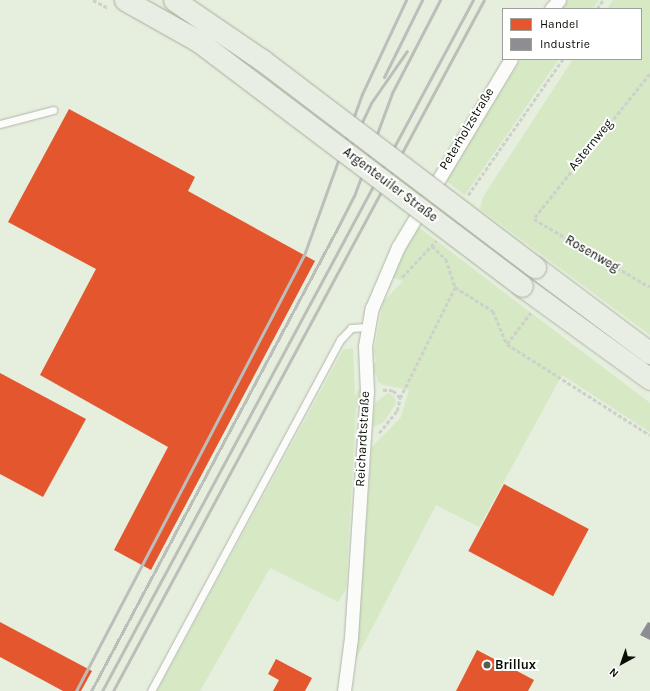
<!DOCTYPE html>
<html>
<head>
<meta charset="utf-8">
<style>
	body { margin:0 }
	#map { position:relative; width:650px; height:691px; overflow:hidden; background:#e6eede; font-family:Karla,sans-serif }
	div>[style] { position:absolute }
	.green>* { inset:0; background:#d6e8c4 }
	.shops>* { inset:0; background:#e4572e; transform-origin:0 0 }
	.industry>* { inset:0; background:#8d8d92 }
	.path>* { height:2.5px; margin-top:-1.25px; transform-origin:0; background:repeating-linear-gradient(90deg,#cdd0cb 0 4px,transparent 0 6px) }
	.roads { filter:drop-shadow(0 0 1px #b0b6aa) drop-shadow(0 0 1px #b0b6aa) }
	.service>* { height:7px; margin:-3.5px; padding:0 3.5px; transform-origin:3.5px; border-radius:3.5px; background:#fbfcfa }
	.minor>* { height:13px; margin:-6.5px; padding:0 6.5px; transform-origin:6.5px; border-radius:6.5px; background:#fbfcfa }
	.primary>* { height:21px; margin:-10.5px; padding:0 10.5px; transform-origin:10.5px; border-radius:10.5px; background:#e9eee4 }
	.rail>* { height:3px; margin:-1.5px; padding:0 1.5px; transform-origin:1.5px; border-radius:1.5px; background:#bcbeba }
	.path-bridge>* { height:2.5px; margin-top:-1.25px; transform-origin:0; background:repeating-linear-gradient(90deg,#cdd0cb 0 4px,transparent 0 6px) }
	.bridges { filter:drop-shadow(0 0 1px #a5af99) drop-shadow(0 0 1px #a5af99) }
	.primary-bridge>* { height:21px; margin:-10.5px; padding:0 10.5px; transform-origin:10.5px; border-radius:10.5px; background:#e9eee4 }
	.dots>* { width:11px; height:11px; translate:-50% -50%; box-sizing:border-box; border:2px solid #fff; border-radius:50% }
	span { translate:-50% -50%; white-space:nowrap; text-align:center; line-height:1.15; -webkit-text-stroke:4px #fff; paint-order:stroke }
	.street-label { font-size:13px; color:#090e05 }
	.poi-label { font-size:13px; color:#090e05; font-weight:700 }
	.left { translate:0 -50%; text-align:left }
	.legend { position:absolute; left:502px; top:8px; width:140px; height:52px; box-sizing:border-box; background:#fff; border:1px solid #9d9f9b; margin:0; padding:5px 7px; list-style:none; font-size:12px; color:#090e05 }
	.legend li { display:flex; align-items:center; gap:8px; height:20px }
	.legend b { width:20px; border:1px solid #9d9f9b }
	.north { position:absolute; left:602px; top:643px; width:40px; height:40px; -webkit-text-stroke:3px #fff; paint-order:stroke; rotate:220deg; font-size:11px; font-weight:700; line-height:16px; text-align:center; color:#090e05 }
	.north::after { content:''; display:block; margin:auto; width:14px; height:18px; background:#090e05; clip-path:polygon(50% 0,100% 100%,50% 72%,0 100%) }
</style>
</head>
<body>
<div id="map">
	<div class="green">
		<div style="clip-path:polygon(568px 0,599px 0,593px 9px,561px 9px)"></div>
		<div style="clip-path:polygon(613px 0,650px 0,650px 335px,480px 209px,483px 197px,573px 59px,641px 59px,641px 9px,607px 9px)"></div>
		<div style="clip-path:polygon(521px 59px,559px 59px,465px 195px,445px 180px)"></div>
		<div style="clip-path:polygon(417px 226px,650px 403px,650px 432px,562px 375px,479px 527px,436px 505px,356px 659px,372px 447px,401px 417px,409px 390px,384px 385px,378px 382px,376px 373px,356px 408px,346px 589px,338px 602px,270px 568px,200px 691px,157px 691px,343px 350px,353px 348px,355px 396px,376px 361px,374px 351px,383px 302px,403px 281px,391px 277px)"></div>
		<div style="clip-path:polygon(388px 393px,394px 396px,396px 403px,384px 422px,373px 427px,375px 403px)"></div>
	</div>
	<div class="shops">
		<div style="clip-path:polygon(69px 109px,195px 177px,188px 191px,315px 261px,151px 570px,114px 550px,168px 447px,40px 375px,96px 269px,8px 222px)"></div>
		<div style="clip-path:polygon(0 373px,86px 419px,43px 497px,0 474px)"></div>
		<div style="left:504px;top:484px;width:96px;height:76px;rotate:28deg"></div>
		<div style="clip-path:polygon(0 622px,92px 671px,81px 691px,63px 691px,0 657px)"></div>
		<div style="clip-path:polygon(477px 650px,534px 680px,528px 691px,456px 691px)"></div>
		<div style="clip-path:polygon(276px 659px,312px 678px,305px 691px,273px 691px,279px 680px,268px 674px)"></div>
	</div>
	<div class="industry">
		<div style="clip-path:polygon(648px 622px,650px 623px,650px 640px,640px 635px)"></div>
	</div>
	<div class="path">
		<div style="left:597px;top:9px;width:11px;rotate:-56deg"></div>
		<div style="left:650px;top:74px;width:186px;rotate:128.7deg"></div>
		<div style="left:534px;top:219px;width:134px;rotate:30.4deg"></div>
		<div style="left:468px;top:195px;width:166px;rotate:-55.1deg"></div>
		<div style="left:432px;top:246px;width:19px;rotate:43deg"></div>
		<div style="left:446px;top:259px;width:29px;rotate:72deg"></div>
		<div style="left:455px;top:287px;width:45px;rotate:32.3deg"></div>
		<div style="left:493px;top:311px;width:36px;rotate:67deg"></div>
		<div style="left:507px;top:344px;width:169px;rotate:32.5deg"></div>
		<div style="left:402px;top:277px;width:50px;rotate:-46.6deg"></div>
		<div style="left:507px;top:344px;width:39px;rotate:-53deg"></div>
		<div style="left:400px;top:398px;width:124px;rotate:-63.6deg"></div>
		<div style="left:379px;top:433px;width:28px;rotate:-51deg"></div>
		<div style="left:397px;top:411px;width:13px;rotate:-77deg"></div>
		<div style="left:400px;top:398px;width:10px;rotate:-135deg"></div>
		<div style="left:393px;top:391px;width:12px;rotate:-175deg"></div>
	</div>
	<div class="roads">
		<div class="service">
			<div style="left:0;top:124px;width:55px;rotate:-14.8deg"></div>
			<div style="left:151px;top:691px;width:399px;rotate:-61.7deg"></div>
			<div style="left:340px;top:340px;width:16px;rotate:-47deg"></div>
			<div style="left:351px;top:328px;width:16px;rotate:-4deg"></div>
		</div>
		<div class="minor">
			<div style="left:551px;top:9px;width:12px;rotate:-48deg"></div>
			<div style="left:344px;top:691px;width:53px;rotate:-82.5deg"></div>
			<div style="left:351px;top:638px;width:247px;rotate:-86.3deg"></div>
			<div style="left:367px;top:392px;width:46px;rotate:-92.5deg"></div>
			<div style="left:365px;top:346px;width:39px;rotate:-80deg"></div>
			<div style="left:372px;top:308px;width:66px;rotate:-66.9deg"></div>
			<div style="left:398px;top:247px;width:219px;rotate:-59deg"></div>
		</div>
		<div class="primary">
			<div style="left:535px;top:267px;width:144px;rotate:36.8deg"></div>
			<div style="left:522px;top:286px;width:158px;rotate:36deg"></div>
		</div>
	</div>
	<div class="rail">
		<div style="left:384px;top:77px;width:86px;rotate:-63.7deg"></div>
		<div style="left:343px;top:162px;width:65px;rotate:-64.6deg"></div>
		<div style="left:371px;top:103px;width:63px;rotate:-55.3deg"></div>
		<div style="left:76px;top:691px;width:492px;rotate:-62.4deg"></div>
		<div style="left:304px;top:255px;width:171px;rotate:-70.2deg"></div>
		<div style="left:362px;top:94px;width:104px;rotate:-64.9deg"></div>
		<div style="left:91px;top:691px;width:523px;rotate:-61.97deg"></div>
		<div style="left:337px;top:229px;width:37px;rotate:-63deg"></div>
		<div style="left:354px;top:196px;width:110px;rotate:-69.7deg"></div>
		<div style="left:392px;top:93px;width:105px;rotate:-62.7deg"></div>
		<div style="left:102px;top:691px;width:784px;rotate:-61.77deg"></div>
		<div style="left:113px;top:691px;width:784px;rotate:-61.77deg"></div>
	</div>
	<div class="path-bridge">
		<div style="left:93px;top:0;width:17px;rotate:28deg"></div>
	</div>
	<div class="bridges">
		<div class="primary-bridge">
			<div style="left:125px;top:0;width:84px;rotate:29.3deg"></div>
			<div style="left:198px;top:41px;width:406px;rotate:37.1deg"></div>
			<div style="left:174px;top:0;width:107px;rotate:34.3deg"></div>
			<div style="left:262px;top:60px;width:343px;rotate:37.2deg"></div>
		</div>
	</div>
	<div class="dots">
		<div style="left:487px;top:665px;background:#565c51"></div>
	</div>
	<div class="street-label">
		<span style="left:467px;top:129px;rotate:-59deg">Peterholzstraße</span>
		<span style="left:591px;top:145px;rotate:-51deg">Asternweg</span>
		<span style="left:390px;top:185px;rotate:37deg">Argenteuiler Straße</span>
		<span style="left:592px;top:254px;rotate:30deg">Rosenweg</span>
		<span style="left:363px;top:439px;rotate:-87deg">Reichardtstraße</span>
	</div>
	<div class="poi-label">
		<span class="left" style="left:495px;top:665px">Brillux</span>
	</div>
	<ul class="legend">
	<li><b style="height:11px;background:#e4572e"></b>Handel</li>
	<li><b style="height:11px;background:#8d8d92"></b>Industrie</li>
	</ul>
	<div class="north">N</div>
</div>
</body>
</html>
